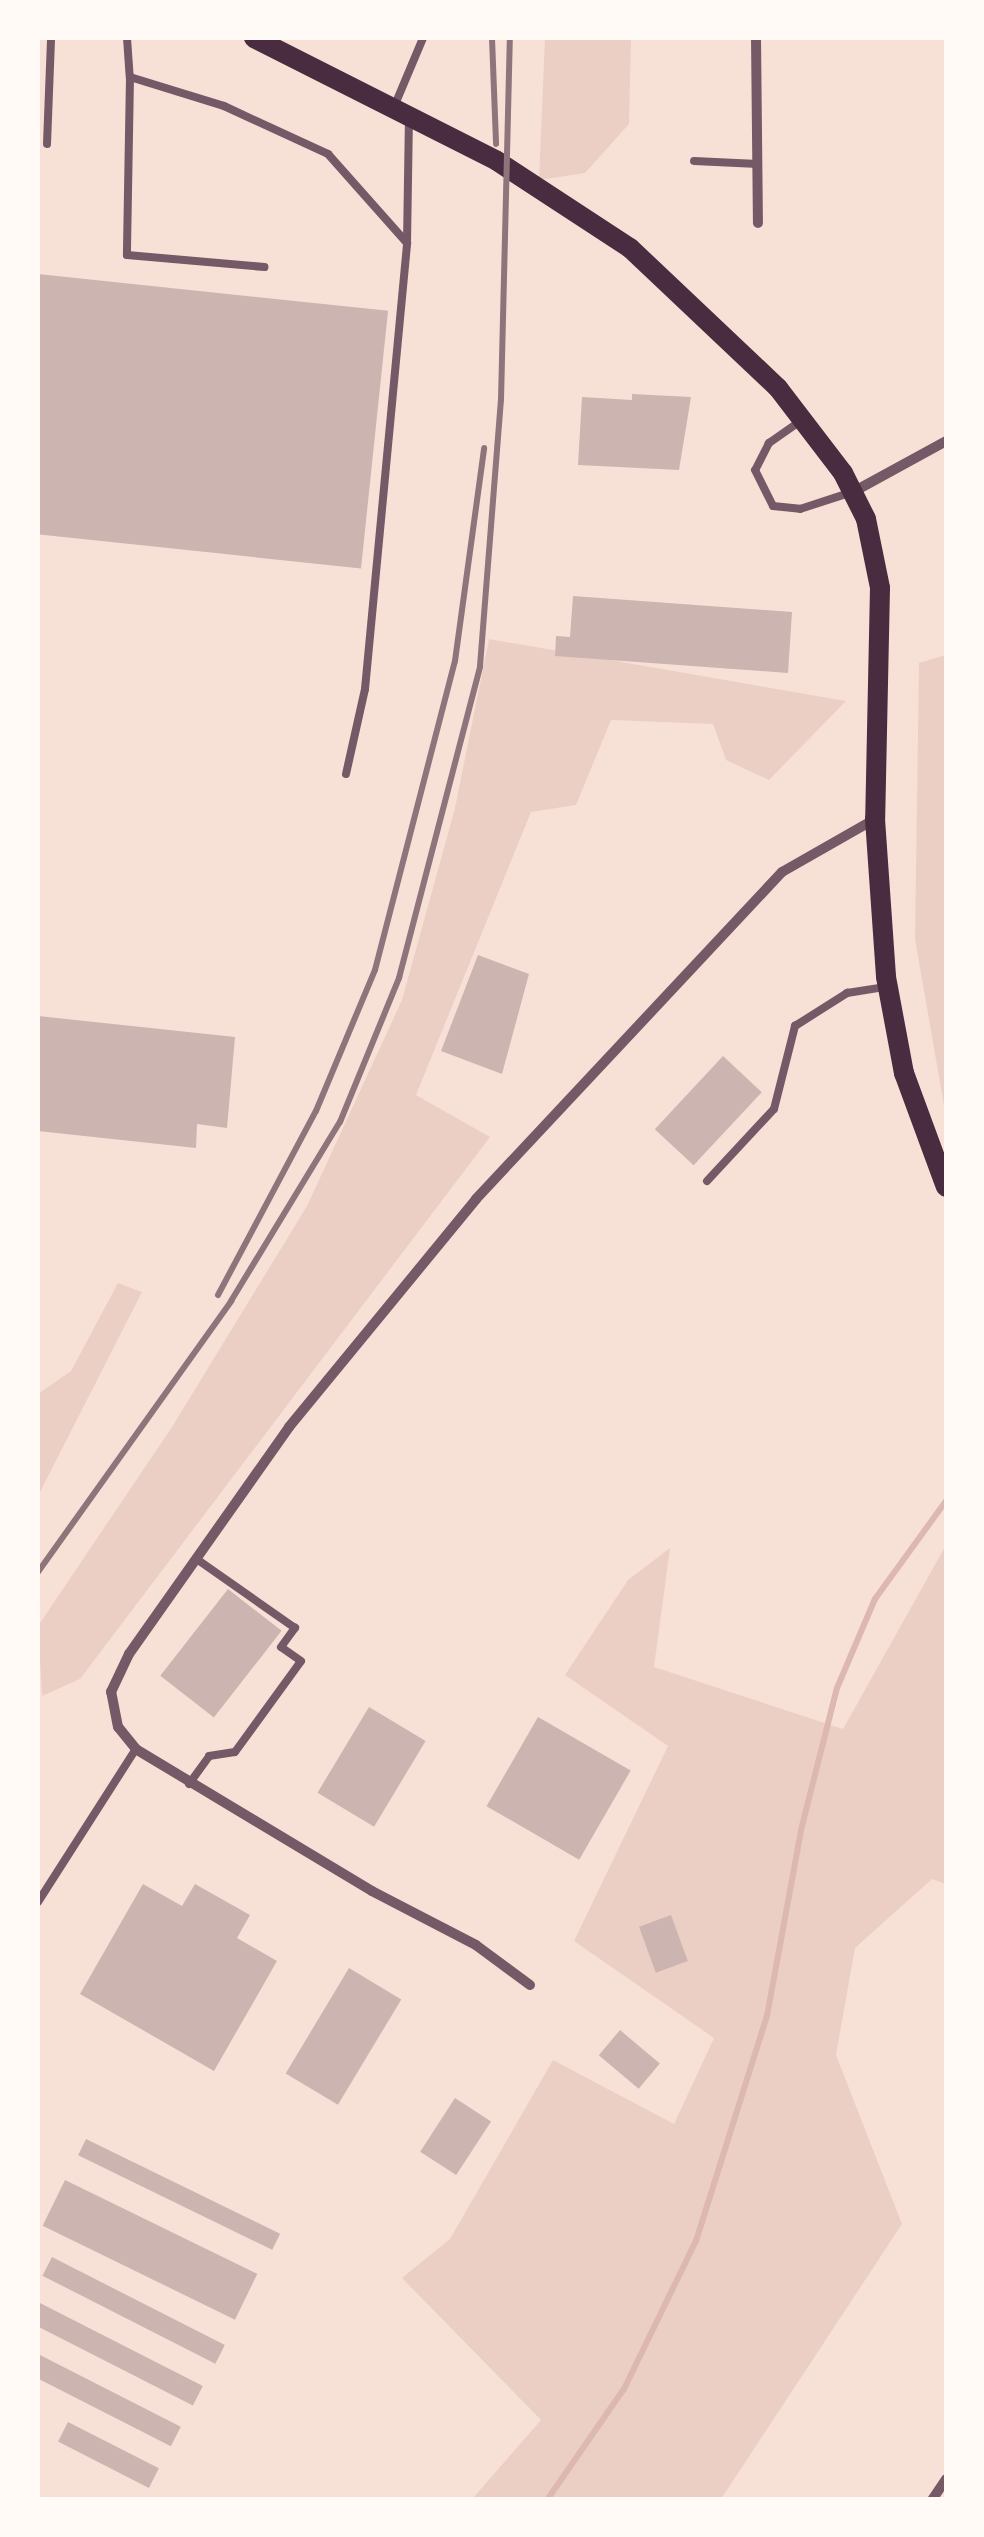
<!DOCTYPE html>
<html>
<head>
<meta charset="utf-8">
<style>
	body { margin:0 }
	#map { position:relative; width:984px; height:2537px; overflow:hidden; background:#f7e1d7; font-family:"Golos Text",sans-serif }
	div>[style] { position:absolute }
	.green>* { inset:0; background:#ebcfc5 }
	.stream>* { height:6px; margin:-3px; padding:0 3px; transform-origin:3px; border-radius:3px; background:#dcb8b0 }
	.building>* { inset:0; background:#ccb4b1; transform-origin:0 0 }
	.service>* { height:8px; margin:-4px; padding:0 4px; transform-origin:4px; border-radius:4px; background:#755966 }
	.minor>* { height:10px; margin:-5px; padding:0 5px; transform-origin:5px; border-radius:5px; background:#755966 }
	.secondary>* { height:20px; margin:-10px; padding:0 10px; transform-origin:10px; border-radius:10px; background:#4a2c40 }
	.rail>* { height:6px; margin:-3px; padding:0 3px; transform-origin:3px; border-radius:3px; background:#8f747c }
	span { translate:-50% -50%; white-space:nowrap; text-align:center; line-height:1.15; -webkit-text-stroke:10px #fffaf5; paint-order:stroke }
	.frame { position:absolute; inset:0; border:40px solid #fffaf5; pointer-events:none }
</style>
</head>
<body>
<div id="map">
	<div class="green">
		<div style="clip-path:polygon(545px 38px,631px 38px,629px 124px,585px 173px,539px 180px)"></div>
		<div style="clip-path:polygon(489px 639px,846px 701px,769px 780px,726px 760px,713px 724px,611px 720px,576px 805px,531px 812px,416px 1095px,490px 1137px,80px 1679px,42px 1696px,38px 1626px,172px 1427px,307px 1206px,402px 1000px,455px 808px)"></div>
		<div style="clip-path:polygon(946px 655px,946px 1117px,915px 939px,919px 663px)"></div>
		<div style="clip-path:polygon(118px 1283px,142px 1292px,38px 1496px,38px 1394px,71px 1371px)"></div>
		<div style="clip-path:polygon(946px 1545px,946px 1884px,932px 1879px,855px 1948px,836px 2055px,902px 2224px,721px 2499px,472px 2499px,541px 2420px,402px 2278px,450px 2239px,553px 2060px,674px 2124px,714px 2038px,574px 1941px,668px 1746px,565px 1675px,628px 1580px,670px 1548px,654px 1667px,843px 1729px)"></div>
	</div>
	<div class="stream">
		<div style="left:547px;top:2500px;width:135px;rotate:-55.3deg"></div>
		<div style="left:624px;top:2389px;width:165px;rotate:-64.1deg"></div>
		<div style="left:696px;top:2241px;width:236px;rotate:-72.5deg"></div>
		<div style="left:767px;top:2016px;width:189px;rotate:-79.6deg"></div>
		<div style="left:801px;top:1830px;width:146px;rotate:-75.8deg"></div>
		<div style="left:837px;top:1688px;width:97px;rotate:-66.9deg"></div>
		<div style="left:875px;top:1599px;width:121px;rotate:-54.1deg"></div>
	</div>
	<div class="building">
		<div style="left:38px;top:274px;width:352px;height:259px;rotate:6deg"></div>
		<div style="clip-path:polygon(632px 394px,691px 397px,679px 470px,578px 465px,582px 397px,632px 400px)"></div>
		<div style="clip-path:polygon(573px 596px,792px 612px,788px 673px,555px 656px,556px 636px,570px 637px)"></div>
		<div style="clip-path:polygon(478px 955px,529px 974px,502px 1074px,441px 1051px)"></div>
		<div style="clip-path:polygon(38px 1016px,235px 1037px,227px 1128px,197px 1124px,196px 1148px,38px 1131px)"></div>
		<div style="left:723px;top:1056px;width:53px;height:100px;rotate:43deg"></div>
		<div style="left:228px;top:1589px;width:68px;height:110px;rotate:38deg"></div>
		<div style="left:369px;top:1707px;width:66px;height:100px;rotate:31deg"></div>
		<div style="left:538px;top:1717px;width:107px;height:103px;rotate:30deg"></div>
		<div style="clip-path:polygon(143px 1884px,182px 1906px,195px 1884px,250px 1915px,237px 1938px,277px 1961px,214px 2071px,80px 1994px)"></div>
		<div style="left:671px;top:1915px;width:49px;height:34px;rotate:70deg"></div>
		<div style="left:349px;top:1968px;width:61px;height:123px;rotate:31deg"></div>
		<div style="left:620px;top:2030px;width:52px;height:33px;rotate:40deg"></div>
		<div style="left:455px;top:2098px;width:43px;height:64px;rotate:33deg"></div>
		<div style="left:86px;top:2139px;width:216px;height:18px;rotate:26deg"></div>
		<div style="left:65px;top:2180px;width:214px;height:51px;rotate:26deg"></div>
		<div style="left:52px;top:2257px;width:194px;height:21px;rotate:27deg"></div>
		<div style="left:38px;top:2302px;width:185px;height:22px;rotate:27deg"></div>
		<div style="left:40px;top:2355px;width:158px;height:22px;rotate:27deg"></div>
		<div style="left:68px;top:2422px;width:102px;height:22px;rotate:27deg"></div>
	</div>
	<div class="service">
		<div style="left:127px;top:38px;width:39px;rotate:86deg"></div>
		<div style="left:130px;top:77px;width:98px;rotate:17.1deg"></div>
		<div style="left:224px;top:106px;width:115px;rotate:24.8deg"></div>
		<div style="left:328px;top:154px;width:119px;rotate:48.4deg"></div>
		<div style="left:407px;top:243px;width:124px;rotate:-89.1deg"></div>
		<div style="left:130px;top:77px;width:178px;rotate:91deg"></div>
		<div style="left:127px;top:255px;width:138px;rotate:5deg"></div>
		<div style="left:394px;top:107px;width:75px;rotate:-67.2deg"></div>
		<div style="left:47px;top:144px;width:106px;rotate:-87.8deg"></div>
		<div style="left:694px;top:161px;width:64px;rotate:2.7deg"></div>
		<div style="left:799px;top:422px;width:37px;rotate:145deg"></div>
		<div style="left:769px;top:443px;width:30px;rotate:117deg"></div>
		<div style="left:755px;top:470px;width:40px;rotate:63.4deg"></div>
		<div style="left:773px;top:506px;width:27px;rotate:6deg"></div>
		<div style="left:800px;top:509px;width:52px;rotate:-18.1deg"></div>
		<div style="left:346px;top:774px;width:87px;rotate:-77.4deg"></div>
		<div style="left:365px;top:689px;width:448px;rotate:-84.6deg"></div>
		<div style="left:707px;top:1181px;width:98px;rotate:-47.1deg"></div>
		<div style="left:774px;top:1109px;width:86px;rotate:-75.8deg"></div>
		<div style="left:795px;top:1026px;width:62px;rotate:-32.4deg"></div>
		<div style="left:847px;top:993px;width:36px;rotate:-9deg"></div>
		<div style="left:189px;top:1784px;width:34px;rotate:-54deg"></div>
		<div style="left:209px;top:1756px;width:26px;rotate:-9deg"></div>
		<div style="left:235px;top:1752px;width:112px;rotate:-54deg"></div>
		<div style="left:301px;top:1661px;width:24px;rotate:-145deg"></div>
		<div style="left:281px;top:1647px;width:24px;rotate:-54deg"></div>
		<div style="left:295px;top:1628px;width:118px;rotate:-145deg"></div>
		<div style="left:38px;top:1902px;width:182px;rotate:-57.4deg"></div>
	</div>
	<div class="minor">
		<div style="left:756px;top:38px;width:185px;rotate:89.4deg"></div>
		<div style="left:853px;top:492px;width:106px;rotate:-28.7deg"></div>
		<div style="left:530px;top:1985px;width:67px;rotate:-143.5deg"></div>
		<div style="left:476px;top:1945px;width:117px;rotate:-152.6deg"></div>
		<div style="left:372px;top:1891px;width:275px;rotate:-149deg"></div>
		<div style="left:136px;top:1749px;width:28px;rotate:-129deg"></div>
		<div style="left:118px;top:1727px;width:36px;rotate:-101deg"></div>
		<div style="left:111px;top:1692px;width:42px;rotate:-64.7deg"></div>
		<div style="left:129px;top:1654px;width:278px;rotate:-54.8deg"></div>
		<div style="left:289px;top:1427px;width:295px;rotate:-50.6deg"></div>
		<div style="left:476px;top:1199px;width:448px;rotate:-46.9deg"></div>
		<div style="left:782px;top:872px;width:107px;rotate:-29.7deg"></div>
		<div style="left:932px;top:2500px;width:25px;rotate:-56deg"></div>
	</div>
	<div class="secondary">
		<div style="left:254px;top:38px;width:272px;rotate:26.8deg"></div>
		<div style="left:497px;top:161px;width:159px;rotate:33.2deg"></div>
		<div style="left:630px;top:248px;width:204px;rotate:43.4deg"></div>
		<div style="left:778px;top:388px;width:107px;rotate:52.6deg"></div>
		<div style="left:843px;top:473px;width:51px;rotate:63.4deg"></div>
		<div style="left:866px;top:519px;width:70px;rotate:78.5deg"></div>
		<div style="left:880px;top:588px;width:231px;rotate:91.2deg"></div>
		<div style="left:875px;top:819px;width:158px;rotate:86deg"></div>
		<div style="left:886px;top:977px;width:98px;rotate:79.4deg"></div>
		<div style="left:904px;top:1073px;width:121px;rotate:69.8deg"></div>
	</div>
	<div class="rail">
		<div style="left:492px;top:38px;width:106px;rotate:87.8deg"></div>
		<div style="left:218px;top:1295px;width:208px;rotate:-62deg"></div>
		<div style="left:316px;top:1111px;width:153px;rotate:-67.3deg"></div>
		<div style="left:375px;top:970px;width:319px;rotate:-75.5deg"></div>
		<div style="left:455px;top:661px;width:215px;rotate:-82.2deg"></div>
		<div style="left:38px;top:1572px;width:333px;rotate:-54.5deg"></div>
		<div style="left:231px;top:1301px;width:210px;rotate:-58.7deg"></div>
		<div style="left:340px;top:1122px;width:156px;rotate:-67.7deg"></div>
		<div style="left:399px;top:978px;width:322px;rotate:-75.4deg"></div>
		<div style="left:480px;top:666px;width:267px;rotate:-85.5deg"></div>
		<div style="left:501px;top:400px;width:362px;rotate:-88.6deg"></div>
	</div>
	<div class="frame"></div>
</div>
</body>
</html>
